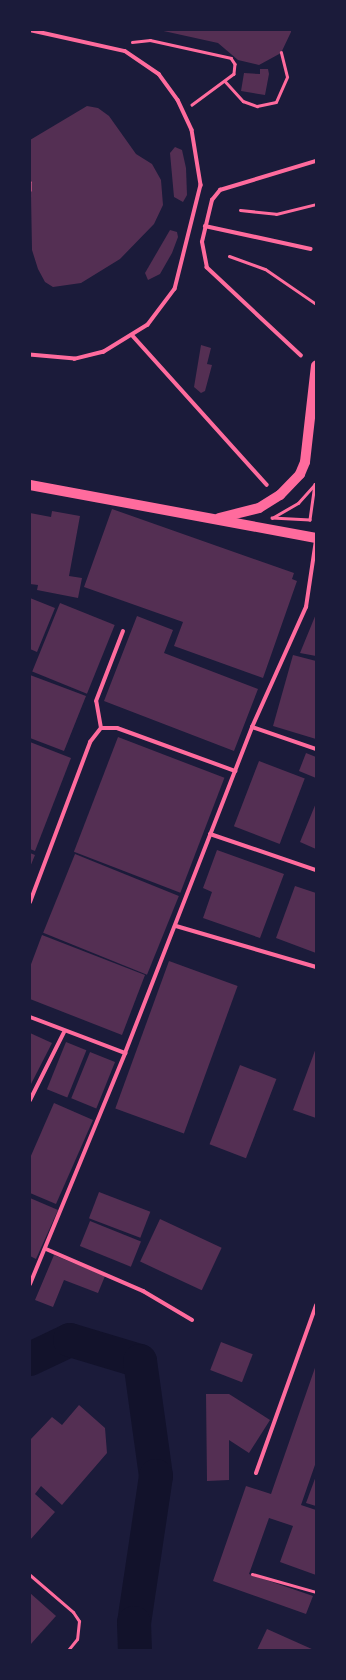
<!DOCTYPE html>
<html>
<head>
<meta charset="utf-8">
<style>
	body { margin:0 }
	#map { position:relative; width:346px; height:1680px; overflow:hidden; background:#1b1b3a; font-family:Signika,sans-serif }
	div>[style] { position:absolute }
	.river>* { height:34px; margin:-17px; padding:0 17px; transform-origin:17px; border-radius:17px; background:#12122b }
	.building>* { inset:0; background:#542f53; transform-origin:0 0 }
	.path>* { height:2.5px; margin:-1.25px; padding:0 1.25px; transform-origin:1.25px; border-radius:1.25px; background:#ff6b9d }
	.service>* { height:3px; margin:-1.5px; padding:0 1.5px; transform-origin:1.5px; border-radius:1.5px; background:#ff6b9d }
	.pedestrian>* { height:3.5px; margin:-1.75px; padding:0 1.75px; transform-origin:1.75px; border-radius:1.75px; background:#ff6b9d }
	.minor>* { height:4px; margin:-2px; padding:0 2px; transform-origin:2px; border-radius:2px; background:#ff6b9d }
	.primary>* { height:10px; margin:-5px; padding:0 5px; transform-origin:5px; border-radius:5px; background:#ff6b9d }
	span { translate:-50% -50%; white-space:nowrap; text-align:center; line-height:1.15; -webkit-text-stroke:4px #1b1b3a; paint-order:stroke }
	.frame { position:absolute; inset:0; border:31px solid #1b1b3a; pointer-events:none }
</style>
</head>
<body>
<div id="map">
	<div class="river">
		<div style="left:30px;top:1359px;width:44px;rotate:-25.4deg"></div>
		<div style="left:70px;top:1340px;width:73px;rotate:16.7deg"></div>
		<div style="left:140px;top:1361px;width:116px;rotate:82.1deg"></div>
		<div style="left:156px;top:1476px;width:149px;rotate:98.5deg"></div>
		<div style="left:134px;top:1623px;width:27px;rotate:88deg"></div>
	</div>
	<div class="building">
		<div style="clip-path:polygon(159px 30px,291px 30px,291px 32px,281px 53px,259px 65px,238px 60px,218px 43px)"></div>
		<div style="clip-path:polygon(260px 69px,268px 69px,269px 74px,265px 95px,241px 91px,244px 73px,260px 74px)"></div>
		<div style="clip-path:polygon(87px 106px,98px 108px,109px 116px,136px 154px,152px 164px,161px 180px,163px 205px,154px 224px,120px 259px,81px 283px,53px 287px,45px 282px,38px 269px,32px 250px,30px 140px)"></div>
		<div style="clip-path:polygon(175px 147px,182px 150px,186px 168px,187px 195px,183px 202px,174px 197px,170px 153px)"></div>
		<div style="clip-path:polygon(170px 230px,177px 232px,178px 237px,172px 253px,160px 274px,148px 280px,145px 273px)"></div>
		<div style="clip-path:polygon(201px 345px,211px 348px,207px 364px,212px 365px,205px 391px,201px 393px,194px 387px)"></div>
		<div style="clip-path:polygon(112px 509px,294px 573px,292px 579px,297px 581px,263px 678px,174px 646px,183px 622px,84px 587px)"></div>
		<div style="clip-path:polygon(52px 511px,80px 516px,69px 576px,82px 578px,78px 598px,37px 590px,38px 585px,30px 584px,30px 513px,51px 517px)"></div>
		<div style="clip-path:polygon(30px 598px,55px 608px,37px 652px,30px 649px)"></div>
		<div style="left:60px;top:603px;width:59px;height:74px;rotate:22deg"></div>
		<div style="clip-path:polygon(316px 614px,316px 656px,300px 653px)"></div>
		<div style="clip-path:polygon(137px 616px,173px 630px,164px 653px,258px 689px,234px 751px,104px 701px)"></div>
		<div style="clip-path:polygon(293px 655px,316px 661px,316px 739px,273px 726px)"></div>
		<div style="clip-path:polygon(30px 675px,86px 696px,64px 751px,30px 738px)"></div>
		<div style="left:118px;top:737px;width:114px;height:123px;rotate:21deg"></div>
		<div style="clip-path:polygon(30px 742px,71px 758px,35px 851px,30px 849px)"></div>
		<div style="clip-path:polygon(306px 753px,316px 757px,316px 778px,299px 771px)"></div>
		<div style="left:259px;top:761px;width:49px;height:70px;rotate:21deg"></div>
		<div style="clip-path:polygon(316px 803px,316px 849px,300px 842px)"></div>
		<div style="clip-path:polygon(217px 850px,284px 874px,260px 938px,203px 918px,212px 892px,203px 888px)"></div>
		<div style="clip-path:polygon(30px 853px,35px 855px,30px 867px)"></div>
		<div style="left:75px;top:854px;width:112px;height:85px;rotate:22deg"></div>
		<div style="clip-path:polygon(295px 886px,316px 893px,316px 953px,276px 938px)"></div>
		<div style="clip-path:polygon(42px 935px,145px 975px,122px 1035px,30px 999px,30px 967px)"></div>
		<div style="left:169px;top:961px;width:73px;height:157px;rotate:20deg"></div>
		<div style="clip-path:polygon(30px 1033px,52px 1043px,30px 1086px)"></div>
		<div style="left:66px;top:1042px;width:22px;height:51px;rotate:22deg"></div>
		<div style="clip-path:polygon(316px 1048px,316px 1118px,293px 1110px)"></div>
		<div style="left:90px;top:1052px;width:27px;height:50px;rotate:22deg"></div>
		<div style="left:240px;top:1065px;width:39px;height:85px;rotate:21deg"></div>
		<div style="clip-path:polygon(54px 1103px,93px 1120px,56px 1204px,30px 1193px,30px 1158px)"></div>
		<div style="left:99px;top:1192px;width:55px;height:28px;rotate:21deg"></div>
		<div style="clip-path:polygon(30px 1198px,58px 1210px,36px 1259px,30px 1256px)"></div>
		<div style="left:160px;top:1219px;width:68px;height:47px;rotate:25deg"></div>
		<div style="left:90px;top:1221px;width:55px;height:27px;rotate:22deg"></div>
		<div style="clip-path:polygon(54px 1255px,105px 1276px,98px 1293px,64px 1280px,53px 1307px,35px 1300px)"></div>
		<div style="left:221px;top:1342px;width:34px;height:30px;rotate:21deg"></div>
		<div style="clip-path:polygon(316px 1365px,316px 1462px,301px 1505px,316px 1510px,316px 1575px,280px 1562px,293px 1526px,269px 1518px,249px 1574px,313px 1596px,306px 1614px,213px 1581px,246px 1486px,271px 1494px)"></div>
		<div style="clip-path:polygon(206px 1394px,229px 1394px,270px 1420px,249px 1453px,229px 1440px,229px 1480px,207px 1481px)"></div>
		<div style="clip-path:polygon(79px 1405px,105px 1428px,107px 1453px,62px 1505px,41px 1486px,35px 1494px,55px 1512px,30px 1540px,30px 1440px,52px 1417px,62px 1425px)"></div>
		<div style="clip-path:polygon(316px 1476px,316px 1506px,306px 1503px)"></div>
		<div style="clip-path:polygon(30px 1593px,56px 1616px,30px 1645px)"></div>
		<div style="clip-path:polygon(267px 1629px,314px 1650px,257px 1650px)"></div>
	</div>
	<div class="path">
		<div style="left:132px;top:42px;width:18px;rotate:-6deg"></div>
		<div style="left:150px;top:40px;width:83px;rotate:12.5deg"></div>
		<div style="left:231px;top:58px;width:7px;rotate:56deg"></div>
		<div style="left:235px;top:64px;width:10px;rotate:96deg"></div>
		<div style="left:234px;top:74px;width:52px;rotate:143.6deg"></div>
		<div style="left:225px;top:81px;width:27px;rotate:48deg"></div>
		<div style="left:243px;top:101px;width:15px;rotate:20deg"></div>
		<div style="left:257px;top:106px;width:19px;rotate:-12deg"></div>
		<div style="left:276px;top:102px;width:27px;rotate:-66deg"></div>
		<div style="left:287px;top:77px;width:25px;rotate:-104deg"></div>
		<div style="left:30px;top:182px;width:8px;rotate:90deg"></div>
		<div style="left:315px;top:484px;width:36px;rotate:98deg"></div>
		<div style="left:310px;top:520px;width:38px;rotate:-177deg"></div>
		<div style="left:272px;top:518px;width:30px;rotate:-30deg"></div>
		<div style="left:298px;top:503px;width:25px;rotate:-48deg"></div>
	</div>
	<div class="service">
		<div style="left:240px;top:210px;width:36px;rotate:6deg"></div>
		<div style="left:276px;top:214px;width:41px;rotate:-14deg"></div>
		<div style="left:229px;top:256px;width:38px;rotate:20deg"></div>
		<div style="left:265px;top:269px;width:62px;rotate:34.5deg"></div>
		<div style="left:252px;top:1574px;width:66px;rotate:15.7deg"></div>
		<div style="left:30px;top:1575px;width:57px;rotate:40.7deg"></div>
		<div style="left:73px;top:1612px;width:11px;rotate:56deg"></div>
		<div style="left:79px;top:1621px;width:18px;rotate:96deg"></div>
		<div style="left:77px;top:1639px;width:14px;rotate:129deg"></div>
	</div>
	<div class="pedestrian">
		<div style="left:30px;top:30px;width:97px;rotate:12.5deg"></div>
		<div style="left:125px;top:51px;width:41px;rotate:34.1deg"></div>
		<div style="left:159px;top:74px;width:32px;rotate:54deg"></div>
		<div style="left:178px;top:100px;width:33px;rotate:65deg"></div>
		<div style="left:192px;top:130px;width:56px;rotate:80.7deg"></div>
		<div style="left:201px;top:185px;width:107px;rotate:104deg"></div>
		<div style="left:175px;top:289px;width:45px;rotate:126.9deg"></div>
		<div style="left:148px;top:325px;width:52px;rotate:148.5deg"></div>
		<div style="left:104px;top:352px;width:30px;rotate:166deg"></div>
		<div style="left:75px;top:359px;width:45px;rotate:-174.9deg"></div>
		<div style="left:205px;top:226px;width:108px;rotate:12.2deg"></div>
		<div style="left:133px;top:336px;width:200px;rotate:48deg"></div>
		<div style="left:301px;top:356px;width:129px;rotate:-136.9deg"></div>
		<div style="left:207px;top:268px;width:26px;rotate:-101deg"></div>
		<div style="left:202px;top:242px;width:43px;rotate:-76.6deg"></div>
		<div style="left:212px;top:200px;width:13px;rotate:-51deg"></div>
		<div style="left:220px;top:190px;width:100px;rotate:-16.8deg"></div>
	</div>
	<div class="minor">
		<div style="left:252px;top:727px;width:68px;rotate:19deg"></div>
		<div style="left:101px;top:728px;width:27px;rotate:-100deg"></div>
		<div style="left:96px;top:701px;width:75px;rotate:-68.9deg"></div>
		<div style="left:210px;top:834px;width:112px;rotate:18.8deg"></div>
		<div style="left:30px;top:902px;width:171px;rotate:-69.4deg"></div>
		<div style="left:90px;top:742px;width:18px;rotate:-52deg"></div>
		<div style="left:101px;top:728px;width:16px"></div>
		<div style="left:117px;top:728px;width:126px;rotate:20deg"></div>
		<div style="left:176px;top:926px;width:146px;rotate:16.3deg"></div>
		<div style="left:30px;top:1017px;width:102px;rotate:20.8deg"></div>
		<div style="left:30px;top:1100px;width:76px;rotate:-63.4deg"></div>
		<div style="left:46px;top:1249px;width:106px;rotate:23.4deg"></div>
		<div style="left:143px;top:1291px;width:57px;rotate:30.6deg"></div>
		<div style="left:30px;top:1284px;width:250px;rotate:-67.6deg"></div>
		<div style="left:125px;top:1053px;width:350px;rotate:-68.7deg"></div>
		<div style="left:252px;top:727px;width:132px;rotate:-65.8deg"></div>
		<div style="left:306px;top:607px;width:68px;rotate:-81.5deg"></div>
		<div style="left:256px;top:1473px;width:178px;rotate:-70.3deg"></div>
	</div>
	<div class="primary">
		<div style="left:30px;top:485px;width:291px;rotate:10.5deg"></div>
		<div style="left:219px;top:518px;width:41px;rotate:-14deg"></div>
		<div style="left:259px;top:508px;width:25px;rotate:-32deg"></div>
		<div style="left:280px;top:495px;width:29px;rotate:-46deg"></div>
		<div style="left:300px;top:474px;width:13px;rotate:-67deg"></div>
		<div style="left:305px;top:462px;width:97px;rotate:-83.5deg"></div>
	</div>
	<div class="frame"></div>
</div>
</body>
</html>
